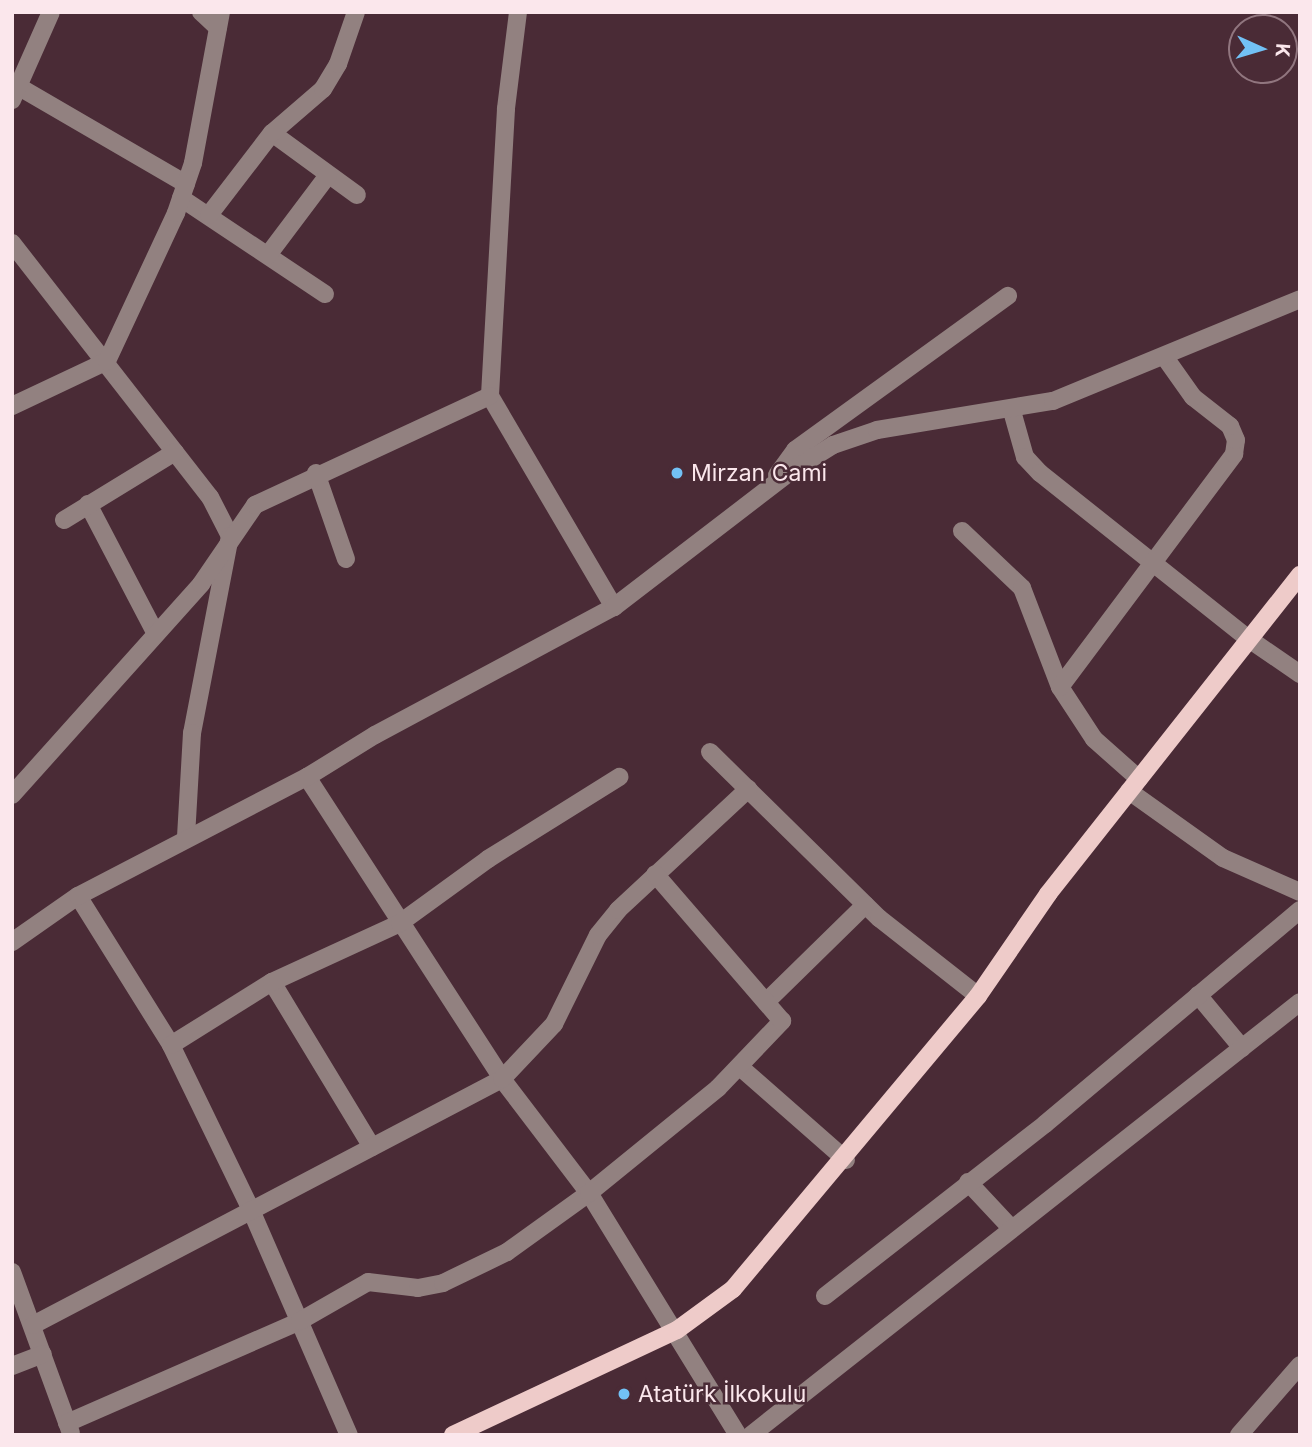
<!DOCTYPE html>
<html>
<head>
<meta charset="utf-8">
<style>
	body { margin:0 }
	#map { position:relative; width:1312px; height:1447px; overflow:hidden; background:#4a2b36; font-family:Inter,sans-serif }
	div>[style] { position:absolute }
	.minor>* { height:18px; margin:-9px; padding:0 9px; transform-origin:9px; border-radius:9px; background:#928180 }
	.major>* { height:18px; margin:-9px; padding:0 9px; transform-origin:9px; border-radius:9px; background:#eecbc9 }
	.dots>* { width:19px; height:19px; translate:-50% -50%; box-sizing:border-box; border:4px solid #4a2b36; border-radius:50% }
	span { translate:-50% -50%; white-space:nowrap; text-align:center; line-height:1.15; -webkit-text-stroke:5px #4a2b36; paint-order:stroke }
	.poi-label { font-size:23px; color:#fbe7ec }
	.left { translate:0 -50%; text-align:left }
	.frame { position:absolute; inset:0; border:14px solid #fbe7ec; pointer-events:none }
	.north { position:absolute; left:1228px; top:14px; width:70px; height:70px; box-sizing:border-box; background:#4a2b36; border:2px solid #91767f; border-radius:50%; rotate:94deg; font-size:19px; font-weight:700; line-height:28px; text-align:center; color:#fbe7ec }
	.north::after { content:''; display:block; margin:auto; width:24px; height:32px; background:#72c1f5; clip-path:polygon(50% 0,100% 100%,50% 72%,0 100%) }
</style>
</head>
<body>
<div id="map">
	<div class="minor">
		<div style="left:201px;top:12px;width:23px;rotate:43deg"></div>
		<div style="left:518px;top:12px;width:98px;rotate:97.1deg"></div>
		<div style="left:506px;top:109px;width:287px;rotate:93.2deg"></div>
		<div style="left:490px;top:396px;width:245px;rotate:59.6deg"></div>
		<div style="left:21px;top:88px;width:191px;rotate:30.2deg"></div>
		<div style="left:12px;top:100px;width:96px;rotate:-66.1deg"></div>
		<div style="left:272px;top:133px;width:105px;rotate:36.1deg"></div>
		<div style="left:181px;top:198px;width:173px;rotate:33.7deg"></div>
		<div style="left:209px;top:215px;width:103px;rotate:-52.5deg"></div>
		<div style="left:272px;top:133px;width:67px;rotate:-40.8deg"></div>
		<div style="left:323px;top:89px;width:29px;rotate:-59deg"></div>
		<div style="left:338px;top:64px;width:55px;rotate:-70.9deg"></div>
		<div style="left:12px;top:243px;width:322px;rotate:52.1deg"></div>
		<div style="left:210px;top:497px;width:44px;rotate:62.9deg"></div>
		<div style="left:230px;top:536px;width:201px;rotate:100.9deg"></div>
		<div style="left:192px;top:733px;width:104px;rotate:93.3deg"></div>
		<div style="left:268px;top:255px;width:100px;rotate:-53.1deg"></div>
		<div style="left:12px;top:406px;width:105px;rotate:-25.3deg"></div>
		<div style="left:107px;top:361px;width:163px;rotate:-65deg"></div>
		<div style="left:176px;top:213px;width:53px;rotate:-71.2deg"></div>
		<div style="left:193px;top:163px;width:154px;rotate:-79.5deg"></div>
		<div style="left:1012px;top:411px;width:48px;rotate:74.2deg"></div>
		<div style="left:1025px;top:457px;width:22px;rotate:47deg"></div>
		<div style="left:1040px;top:473px;width:267px;rotate:38.5deg"></div>
		<div style="left:1249px;top:639px;width:62px;rotate:34.5deg"></div>
		<div style="left:316px;top:473px;width:91px;rotate:70.8deg"></div>
		<div style="left:777px;top:475px;width:31px;rotate:-54deg"></div>
		<div style="left:795px;top:450px;width:263px;rotate:-35.9deg"></div>
		<div style="left:88px;top:504px;width:142px;rotate:62.4deg"></div>
		<div style="left:64px;top:520px;width:130px;rotate:-31.5deg"></div>
		<div style="left:962px;top:531px;width:83px;rotate:43.5deg"></div>
		<div style="left:1022px;top:588px;width:106px;rotate:69deg"></div>
		<div style="left:1060px;top:687px;width:62px;rotate:56.8deg"></div>
		<div style="left:1094px;top:739px;width:60px;rotate:41.6deg"></div>
		<div style="left:1060px;top:687px;width:291px;rotate:-53.2deg"></div>
		<div style="left:1234px;top:454px;width:14px;rotate:-82deg"></div>
		<div style="left:1236px;top:440px;width:15px;rotate:-113deg"></div>
		<div style="left:1230px;top:426px;width:47px;rotate:-141.9deg"></div>
		<div style="left:1193px;top:397px;width:50px;rotate:-125.3deg"></div>
		<div style="left:710px;top:752px;width:237px;rotate:44.5deg"></div>
		<div style="left:879px;top:918px;width:126px;rotate:38.2deg"></div>
		<div style="left:307px;top:777px;width:359px;rotate:57.1deg"></div>
		<div style="left:502px;top:1079px;width:143px;rotate:52.7deg"></div>
		<div style="left:589px;top:1193px;width:284px;rotate:58.4deg"></div>
		<div style="left:1129px;top:791px;width:115px;rotate:35.5deg"></div>
		<div style="left:1223px;top:858px;width:84px;rotate:23.8deg"></div>
		<div style="left:12px;top:795px;width:283px;rotate:-48.1deg"></div>
		<div style="left:201px;top:584px;width:96px;rotate:-55.6deg"></div>
		<div style="left:255px;top:505px;width:259px;rotate:-24.9deg"></div>
		<div style="left:78px;top:896px;width:176px;rotate:58deg"></div>
		<div style="left:171px;top:1045px;width:183px;rotate:64.1deg"></div>
		<div style="left:251px;top:1210px;width:245px;rotate:66.5deg"></div>
		<div style="left:12px;top:942px;width:80px;rotate:-34.9deg"></div>
		<div style="left:78px;top:896px;width:258px;rotate:-27.5deg"></div>
		<div style="left:307px;top:777px;width:80px;rotate:-31.7deg"></div>
		<div style="left:375px;top:735px;width:271px;rotate:-28.2deg"></div>
		<div style="left:614px;top:607px;width:222px;rotate:-37.5deg"></div>
		<div style="left:790px;top:472px;width:51px;rotate:-32.1deg"></div>
		<div style="left:833px;top:445px;width:46px;rotate:-18.8deg"></div>
		<div style="left:877px;top:430px;width:178px;rotate:-9.4deg"></div>
		<div style="left:1053px;top:401px;width:267px;rotate:-22.4deg"></div>
		<div style="left:272px;top:982px;width:193px;rotate:58.8deg"></div>
		<div style="left:1198px;top:995px;width:69px;rotate:50.3deg"></div>
		<div style="left:766px;top:1002px;width:139px;rotate:-44.4deg"></div>
		<div style="left:171px;top:1045px;width:119px;rotate:-32deg"></div>
		<div style="left:272px;top:982px;width:141px;rotate:-24.7deg"></div>
		<div style="left:400px;top:923px;width:109px;rotate:-36deg"></div>
		<div style="left:488px;top:859px;width:155px;rotate:-32deg"></div>
		<div style="left:740px;top:1067px;width:141px;rotate:41.3deg"></div>
		<div style="left:968px;top:1182px;width:64px;rotate:46.9deg"></div>
		<div style="left:12px;top:1272px;width:171px;rotate:69.9deg"></div>
		<div style="left:825px;top:1296px;width:279px;rotate:-38deg"></div>
		<div style="left:1045px;top:1124px;width:333px;rotate:-40deg"></div>
		<div style="left:33px;top:1325px;width:530px;rotate:-27.68deg"></div>
		<div style="left:502px;top:1079px;width:76px;rotate:-46.6deg"></div>
		<div style="left:554px;top:1024px;width:99px;rotate:-63.7deg"></div>
		<div style="left:598px;top:935px;width:32px;rotate:-51deg"></div>
		<div style="left:618px;top:910px;width:178px;rotate:-42.9deg"></div>
		<div style="left:12px;top:1366px;width:33px;rotate:-21deg"></div>
		<div style="left:67px;top:1423px;width:254px;rotate:-23.6deg"></div>
		<div style="left:300px;top:1321px;width:78px;rotate:-29.8deg"></div>
		<div style="left:368px;top:1282px;width:50px;rotate:6.8deg"></div>
		<div style="left:418px;top:1288px;width:25px;rotate:-11deg"></div>
		<div style="left:443px;top:1283px;width:71px;rotate:-25.8deg"></div>
		<div style="left:507px;top:1252px;width:101px;rotate:-35.7deg"></div>
		<div style="left:589px;top:1193px;width:166px;rotate:-39.1deg"></div>
		<div style="left:718px;top:1088px;width:93px;rotate:-46.3deg"></div>
		<div style="left:782px;top:1021px;width:194px;rotate:-130.8deg"></div>
		<div style="left:751px;top:1435px;width:699px;rotate:-38.26deg"></div>
		<div style="left:1239px;top:1435px;width:93px;rotate:-48.9deg"></div>
	</div>
	<div class="major">
		<div style="left:453px;top:1435px;width:247px;rotate:-25.1deg"></div>
		<div style="left:677px;top:1330px;width:69px;rotate:-36.2deg"></div>
		<div style="left:733px;top:1289px;width:382px;rotate:-50.1deg"></div>
		<div style="left:978px;top:996px;width:124px;rotate:-55.5deg"></div>
		<div style="left:1048px;top:894px;width:407px;rotate:-51.7deg"></div>
	</div>
	<div class="dots">
		<div style="left:677px;top:473px;background:#72c1f5"></div>
		<div style="left:624px;top:1394px;background:#72c1f5"></div>
	</div>
	<div class="poi-label">
		<span class="left" style="left:691px;top:473px">Mirzan Cami</span>
		<span class="left" style="left:638px;top:1394px">Atatürk İlkokulu</span>
	</div>
	<div class="frame"></div>
	<div class="north">K</div>
</div>
</body>
</html>
